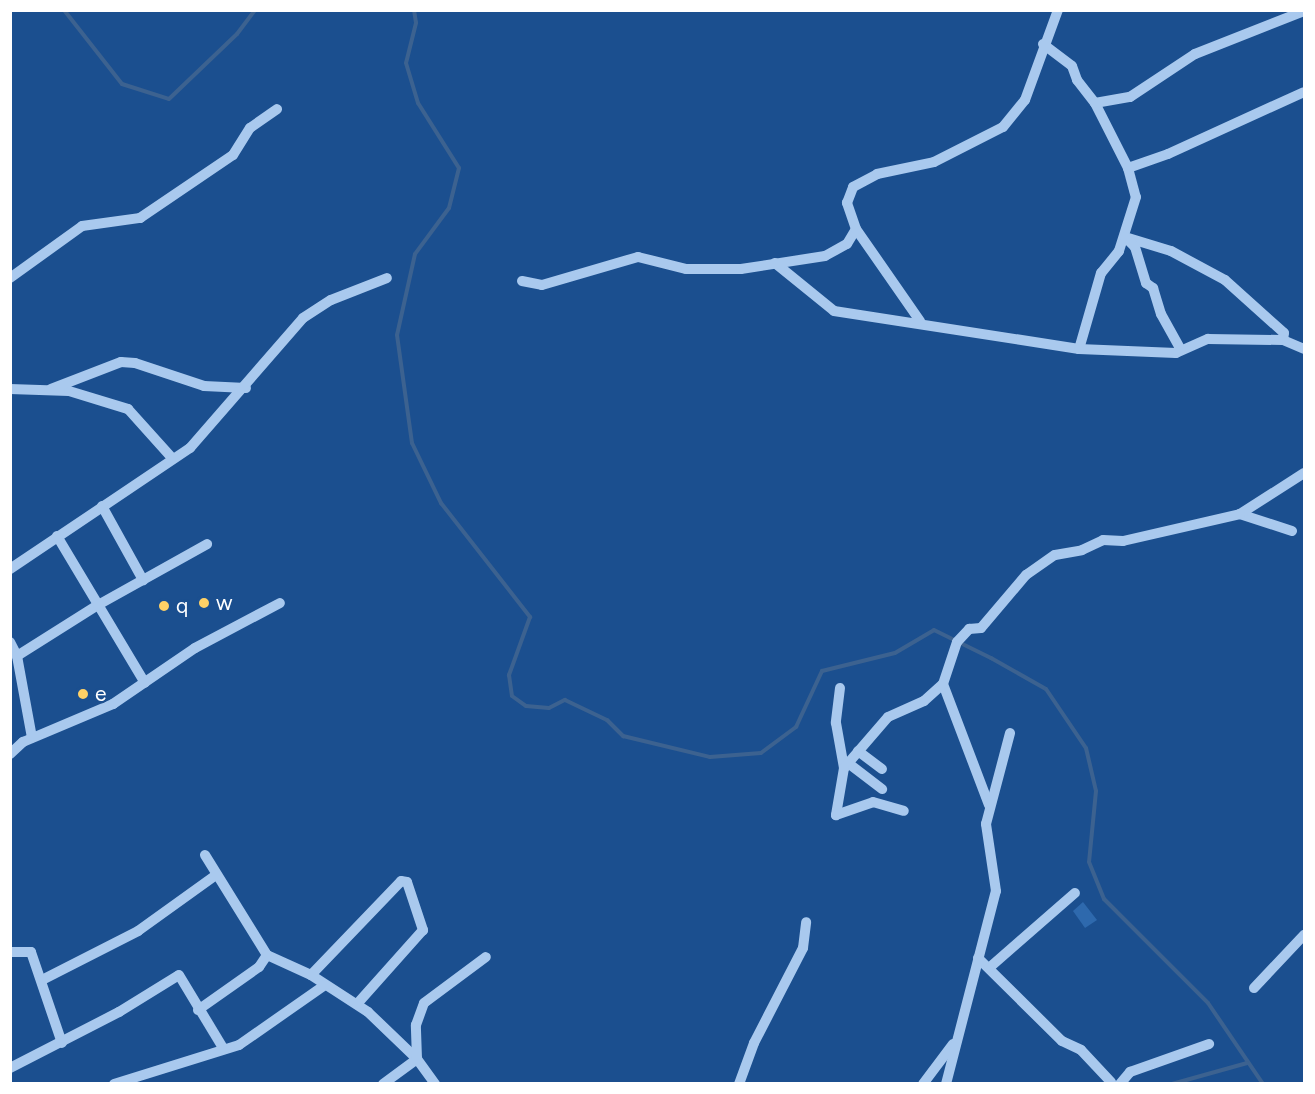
<!DOCTYPE html>
<html>
<head>
<meta charset="utf-8">
<style>
	body { margin:0 }
	#map { position:relative; width:1315px; height:1094px; overflow:hidden; background:#1b4f8f; font-family:Figtree,sans-serif }
	div>[style] { position:absolute }
	.green>* { inset:0; background:#2e69ad }
	.stream>* { height:4px; margin:-2px; padding:0 2px; transform-origin:2px; border-radius:2px; background:#3c6290 }
	.minor>* { height:10px; margin:-5px; padding:0 5px; transform-origin:5px; border-radius:5px; background:#a9c9ee }
	.dots>* { width:16px; height:16px; translate:-50% -50%; box-sizing:border-box; border:3px solid #1b4f8f; border-radius:50% }
	span { translate:-50% -50%; white-space:nowrap; text-align:center; line-height:1.15; -webkit-text-stroke:4.5px #1b4f8f; paint-order:stroke }
	.poi-label { font-size:21px; color:#fff }
	.left { translate:0 -50%; text-align:left }
	.frame { position:absolute; inset:0; border:12px solid #fff; pointer-events:none }
</style>
</head>
<body>
<div id="map">
	<div class="green">
		<div style="clip-path:polygon(1083px 902px,1097px 920px,1085px 928px,1073px 911px)"></div>
	</div>
	<div class="stream">
		<div style="left:64px;top:10px;width:94px;rotate:51.9deg"></div>
		<div style="left:122px;top:84px;width:49px;rotate:17.7deg"></div>
		<div style="left:169px;top:99px;width:94px;rotate:-43.7deg"></div>
		<div style="left:237px;top:34px;width:30px;rotate:-53deg"></div>
		<div style="left:414px;top:10px;width:13px;rotate:81deg"></div>
		<div style="left:416px;top:23px;width:41px;rotate:104deg"></div>
		<div style="left:406px;top:63px;width:42px;rotate:73.3deg"></div>
		<div style="left:418px;top:103px;width:77px;rotate:57.8deg"></div>
		<div style="left:459px;top:168px;width:41px;rotate:104deg"></div>
		<div style="left:449px;top:208px;width:57px;rotate:126.5deg"></div>
		<div style="left:415px;top:254px;width:83px;rotate:102.5deg"></div>
		<div style="left:397px;top:335px;width:109px;rotate:82.1deg"></div>
		<div style="left:412px;top:443px;width:67px;rotate:64.2deg"></div>
		<div style="left:441px;top:503px;width:145px;rotate:52deg"></div>
		<div style="left:530px;top:617px;width:62px;rotate:109.9deg"></div>
		<div style="left:509px;top:675px;width:21px;rotate:82deg"></div>
		<div style="left:512px;top:696px;width:17px;rotate:36deg"></div>
		<div style="left:526px;top:706px;width:23px;rotate:5deg"></div>
		<div style="left:549px;top:708px;width:18px;rotate:-27deg"></div>
		<div style="left:565px;top:700px;width:47px;rotate:25.5deg"></div>
		<div style="left:607px;top:720px;width:23px;rotate:45deg"></div>
		<div style="left:623px;top:736px;width:89px;rotate:13.6deg"></div>
		<div style="left:710px;top:757px;width:51px;rotate:-4.5deg"></div>
		<div style="left:761px;top:753px;width:44px;rotate:-36.6deg"></div>
		<div style="left:796px;top:727px;width:62px;rotate:-65.1deg"></div>
		<div style="left:822px;top:671px;width:75px;rotate:-13.9deg"></div>
		<div style="left:895px;top:653px;width:45px;rotate:-30.5deg"></div>
		<div style="left:934px;top:630px;width:64px;rotate:26.2deg"></div>
		<div style="left:991px;top:658px;width:63px;rotate:29.4deg"></div>
		<div style="left:1046px;top:689px;width:71px;rotate:55.9deg"></div>
		<div style="left:1086px;top:748px;width:44px;rotate:76.9deg"></div>
		<div style="left:1096px;top:791px;width:71px;rotate:95.6deg"></div>
		<div style="left:1089px;top:862px;width:40px;rotate:68deg"></div>
		<div style="left:1104px;top:899px;width:147px;rotate:45deg"></div>
		<div style="left:1208px;top:1003px;width:98px;rotate:55.8deg"></div>
		<div style="left:1172px;top:1084px;width:78px;rotate:-15.6deg"></div>
	</div>
	<div class="minor">
		<div style="left:1043px;top:44px;width:36px;rotate:37deg"></div>
		<div style="left:1072px;top:66px;width:15px;rotate:70deg"></div>
		<div style="left:1077px;top:80px;width:29px;rotate:52deg"></div>
		<div style="left:1095px;top:103px;width:73px;rotate:63.1deg"></div>
		<div style="left:1128px;top:168px;width:30px;rotate:75deg"></div>
		<div style="left:1136px;top:197px;width:57px;rotate:107.5deg"></div>
		<div style="left:1119px;top:251px;width:28px;rotate:129deg"></div>
		<div style="left:1101px;top:273px;width:79px;rotate:106.1deg"></div>
		<div style="left:1095px;top:103px;width:36px;rotate:-10deg"></div>
		<div style="left:1130px;top:97px;width:78px;rotate:-33.5deg"></div>
		<div style="left:1195px;top:54px;width:117px;rotate:-21.5deg"></div>
		<div style="left:1128px;top:168px;width:42px;rotate:-19.3deg"></div>
		<div style="left:1168px;top:154px;width:149px;rotate:-24.5deg"></div>
		<div style="left:1125px;top:237px;width:48px;rotate:16.9deg"></div>
		<div style="left:1171px;top:251px;width:61px;rotate:28.2deg"></div>
		<div style="left:1225px;top:280px;width:79px;rotate:41.9deg"></div>
		<div style="left:1284px;top:333px;width:7px;rotate:98deg"></div>
		<div style="left:1125px;top:237px;width:14px;rotate:45deg"></div>
		<div style="left:1135px;top:247px;width:38px;rotate:73deg"></div>
		<div style="left:1146px;top:283px;width:9px;rotate:36deg"></div>
		<div style="left:1153px;top:288px;width:27px;rotate:73deg"></div>
		<div style="left:1161px;top:314px;width:41px;rotate:60.9deg"></div>
		<div style="left:775px;top:263px;width:76px;rotate:39.1deg"></div>
		<div style="left:834px;top:311px;width:248px;rotate:8.8deg"></div>
		<div style="left:1079px;top:349px;width:97px;rotate:2.4deg"></div>
		<div style="left:1176px;top:353px;width:35px;rotate:-24deg"></div>
		<div style="left:1208px;top:339px;width:75px;rotate:0.8deg"></div>
		<div style="left:1283px;top:340px;width:23px;rotate:23deg"></div>
		<div style="left:10px;top:278px;width:89px;rotate:-35.8deg"></div>
		<div style="left:82px;top:226px;width:59px;rotate:-7.9deg"></div>
		<div style="left:140px;top:218px;width:112px;rotate:-34.1deg"></div>
		<div style="left:233px;top:155px;width:32px;rotate:-58deg"></div>
		<div style="left:250px;top:128px;width:33px;rotate:-35deg"></div>
		<div style="left:522px;top:281px;width:20px;rotate:11deg"></div>
		<div style="left:542px;top:285px;width:100px;rotate:-16.3deg"></div>
		<div style="left:638px;top:257px;width:49px;rotate:14deg"></div>
		<div style="left:686px;top:269px;width:55px"></div>
		<div style="left:741px;top:269px;width:85px;rotate:-8.8deg"></div>
		<div style="left:825px;top:256px;width:25px;rotate:-29deg"></div>
		<div style="left:847px;top:244px;width:17px;rotate:-59deg"></div>
		<div style="left:920px;top:321px;width:112px;rotate:-124.8deg"></div>
		<div style="left:856px;top:229px;width:28px;rotate:-109deg"></div>
		<div style="left:847px;top:203px;width:17px;rotate:-69deg"></div>
		<div style="left:853px;top:187px;width:27px;rotate:-28deg"></div>
		<div style="left:877px;top:174px;width:58px;rotate:-11.9deg"></div>
		<div style="left:934px;top:162px;width:77px;rotate:-26.9deg"></div>
		<div style="left:1003px;top:127px;width:35px;rotate:-51deg"></div>
		<div style="left:1025px;top:100px;width:96px;rotate:-69.9deg"></div>
		<div style="left:10px;top:389px;width:59px;rotate:1.9deg"></div>
		<div style="left:69px;top:391px;width:62px;rotate:17deg"></div>
		<div style="left:128px;top:409px;width:67px;rotate:48deg"></div>
		<div style="left:51px;top:389px;width:75px;rotate:-21.1deg"></div>
		<div style="left:121px;top:362px;width:14px;rotate:4deg"></div>
		<div style="left:135px;top:363px;width:73px;rotate:18.4deg"></div>
		<div style="left:204px;top:386px;width:42px;rotate:2.7deg"></div>
		<div style="left:102px;top:506px;width:85px;rotate:61deg"></div>
		<div style="left:1292px;top:531px;width:55px;rotate:-161.9deg"></div>
		<div style="left:1240px;top:514px;width:76px;rotate:-32.6deg"></div>
		<div style="left:57px;top:536px;width:171px;rotate:59.1deg"></div>
		<div style="left:10px;top:569px;width:217px;rotate:-33.9deg"></div>
		<div style="left:190px;top:448px;width:172px;rotate:-49deg"></div>
		<div style="left:303px;top:318px;width:33px;rotate:-33deg"></div>
		<div style="left:331px;top:300px;width:60px;rotate:-21.4deg"></div>
		<div style="left:10px;top:642px;width:16px;rotate:63deg"></div>
		<div style="left:17px;top:656px;width:83px;rotate:79.6deg"></div>
		<div style="left:17px;top:656px;width:96px;rotate:-32.2deg"></div>
		<div style="left:98px;top:605px;width:125px;rotate:-29.2deg"></div>
		<div style="left:840px;top:688px;width:35px;rotate:97deg"></div>
		<div style="left:836px;top:723px;width:46px;rotate:79.9deg"></div>
		<div style="left:844px;top:768px;width:67px;rotate:-49.2deg"></div>
		<div style="left:888px;top:717px;width:39px;rotate:-24deg"></div>
		<div style="left:924px;top:701px;width:25px;rotate:-42deg"></div>
		<div style="left:858px;top:751px;width:30px;rotate:37deg"></div>
		<div style="left:10px;top:754px;width:18px;rotate:-43deg"></div>
		<div style="left:23px;top:742px;width:98px;rotate:-22.9deg"></div>
		<div style="left:113px;top:704px;width:99px;rotate:-34.3deg"></div>
		<div style="left:195px;top:648px;width:96px;rotate:-27.9deg"></div>
		<div style="left:848px;top:763px;width:43px;rotate:37.4deg"></div>
		<div style="left:844px;top:768px;width:48px;rotate:99.7deg"></div>
		<div style="left:836px;top:815px;width:39px;rotate:-19deg"></div>
		<div style="left:873px;top:802px;width:32px;rotate:16deg"></div>
		<div style="left:989px;top:805px;width:129px;rotate:-110.8deg"></div>
		<div style="left:943px;top:684px;width:44px;rotate:-71.6deg"></div>
		<div style="left:957px;top:642px;width:18px;rotate:-47deg"></div>
		<div style="left:969px;top:629px;width:12px;rotate:-5deg"></div>
		<div style="left:981px;top:628px;width:70px;rotate:-49.7deg"></div>
		<div style="left:1026px;top:575px;width:35px;rotate:-35deg"></div>
		<div style="left:1055px;top:555px;width:27px;rotate:-10deg"></div>
		<div style="left:1082px;top:550px;width:23px;rotate:-25deg"></div>
		<div style="left:1103px;top:540px;width:20px;rotate:3deg"></div>
		<div style="left:1123px;top:541px;width:120px;rotate:-13deg"></div>
		<div style="left:205px;top:855px;width:118px;rotate:58.2deg"></div>
		<div style="left:267px;top:955px;width:48px;rotate:24.4deg"></div>
		<div style="left:311px;top:975px;width:68px;rotate:33deg"></div>
		<div style="left:368px;top:1012px;width:68px;rotate:43.8deg"></div>
		<div style="left:417px;top:1059px;width:31px;rotate:54deg"></div>
		<div style="left:10px;top:952px;width:21px"></div>
		<div style="left:31px;top:952px;width:96px;rotate:71.2deg"></div>
		<div style="left:978px;top:958px;width:118px;rotate:44.7deg"></div>
		<div style="left:1062px;top:1041px;width:21px;rotate:25deg"></div>
		<div style="left:1081px;top:1050px;width:44px;rotate:46.8deg"></div>
		<div style="left:989px;top:968px;width:114px;rotate:-41.1deg"></div>
		<div style="left:311px;top:975px;width:130px;rotate:-46.2deg"></div>
		<div style="left:401px;top:881px;width:6px;rotate:9deg"></div>
		<div style="left:407px;top:882px;width:51px;rotate:71.6deg"></div>
		<div style="left:423px;top:930px;width:99px;rotate:131.7deg"></div>
		<div style="left:42px;top:980px;width:108px;rotate:-27deg"></div>
		<div style="left:138px;top:931px;width:96px;rotate:-35.7deg"></div>
		<div style="left:1254px;top:988px;width:73px;rotate:-46.7deg"></div>
		<div style="left:198px;top:1010px;width:75px;rotate:-35.2deg"></div>
		<div style="left:259px;top:967px;width:14px;rotate:-56deg"></div>
		<div style="left:10px;top:1068px;width:123px;rotate:-27.2deg"></div>
		<div style="left:119px;top:1012px;width:70px;rotate:-31.7deg"></div>
		<div style="left:179px;top:975px;width:85px;rotate:58.9deg"></div>
		<div style="left:114px;top:1084px;width:131px;rotate:-17.3deg"></div>
		<div style="left:239px;top:1045px;width:105px;rotate:-34.9deg"></div>
		<div style="left:383px;top:1084px;width:42px;rotate:-36.3deg"></div>
		<div style="left:417px;top:1059px;width:34px;rotate:-92deg"></div>
		<div style="left:416px;top:1025px;width:23px;rotate:-70deg"></div>
		<div style="left:424px;top:1003px;width:77px;rotate:-36.6deg"></div>
		<div style="left:739px;top:1084px;width:44px;rotate:-69.9deg"></div>
		<div style="left:754px;top:1043px;width:107px;rotate:-62.7deg"></div>
		<div style="left:803px;top:948px;width:26px;rotate:-83deg"></div>
		<div style="left:923px;top:1084px;width:50px;rotate:-53.1deg"></div>
		<div style="left:946px;top:1084px;width:199px;rotate:-75.5deg"></div>
		<div style="left:996px;top:891px;width:68px;rotate:-98.5deg"></div>
		<div style="left:986px;top:824px;width:94px;rotate:-75.2deg"></div>
		<div style="left:1120px;top:1084px;width:16px;rotate:-50deg"></div>
		<div style="left:1130px;top:1072px;width:84px;rotate:-19.5deg"></div>
	</div>
	<div class="dots">
		<div style="left:204px;top:603px;background:#ffd166"></div>
		<div style="left:164px;top:606px;background:#ffd166"></div>
		<div style="left:83px;top:694px;background:#ffd166"></div>
	</div>
	<div class="poi-label">
		<span class="left" style="left:216px;top:603px">w</span>
		<span class="left" style="left:176px;top:606px">q</span>
		<span class="left" style="left:95px;top:694px">e</span>
	</div>
	<div class="frame"></div>
</div>
</body>
</html>
